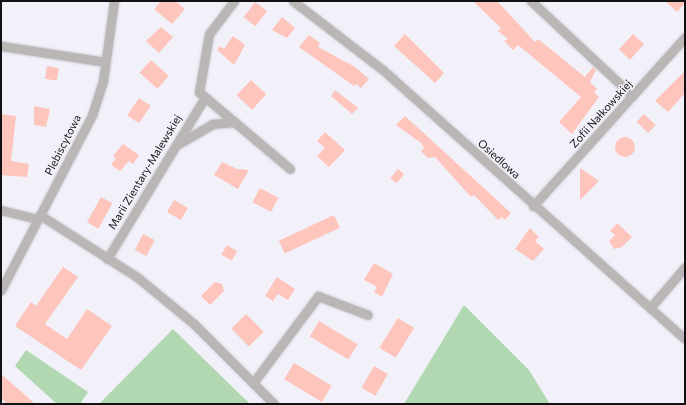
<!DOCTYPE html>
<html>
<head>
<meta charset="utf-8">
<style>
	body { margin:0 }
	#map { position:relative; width:686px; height:405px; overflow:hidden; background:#f2f1fa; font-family:Commissioner,sans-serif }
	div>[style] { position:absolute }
	.green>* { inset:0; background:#b2d8b1 }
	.building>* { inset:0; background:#fdc5bc; transform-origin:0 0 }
	.round { border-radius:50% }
	.roads { filter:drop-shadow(0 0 1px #cecdd5) drop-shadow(0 0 1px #cecdd5) }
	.minor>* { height:9px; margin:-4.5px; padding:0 4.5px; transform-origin:4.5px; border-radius:4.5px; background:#bab6b5 }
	span { translate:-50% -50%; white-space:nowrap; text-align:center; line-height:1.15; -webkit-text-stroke:3px #f2f1fa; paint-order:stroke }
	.street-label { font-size:11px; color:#121215 }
	.frame { position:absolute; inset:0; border:2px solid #121215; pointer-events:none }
</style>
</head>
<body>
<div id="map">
	<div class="green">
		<div style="clip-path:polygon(464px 305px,529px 370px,550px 404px,404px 404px)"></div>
		<div style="clip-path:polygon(173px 329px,250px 404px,99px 404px)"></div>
		<div style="clip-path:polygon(26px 350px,88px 392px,80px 404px,57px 404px,15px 366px)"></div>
	</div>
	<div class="building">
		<div style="clip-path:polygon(161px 1px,175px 1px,185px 9px,172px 24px,154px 9px)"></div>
		<div style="clip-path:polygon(473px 1px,497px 1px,535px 42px,538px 39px,585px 77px,593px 67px,596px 70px,590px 82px,597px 89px,594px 92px,599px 97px,572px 134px,559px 122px,581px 97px,518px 45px,513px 50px,504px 41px,508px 39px,498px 31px,501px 28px)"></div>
		<div style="clip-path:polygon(665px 1px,685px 1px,685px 3px,677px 12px)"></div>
		<div style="left:255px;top:2px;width:15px;height:19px;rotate:37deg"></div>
		<div style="clip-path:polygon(282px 17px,295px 28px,287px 38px,272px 30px)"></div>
		<div style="clip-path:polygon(161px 27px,173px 37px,159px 53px,146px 41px)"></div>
		<div style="clip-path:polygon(405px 34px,444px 73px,435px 83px,394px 46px)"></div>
		<div style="left:633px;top:34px;width:15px;height:21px;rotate:42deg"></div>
		<div style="clip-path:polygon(309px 35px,320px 43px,318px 47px,355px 67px,369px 79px,361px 88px,356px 84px,354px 86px,299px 47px)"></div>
		<div style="clip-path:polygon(233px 36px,245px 45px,234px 65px,217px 50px,220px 46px,224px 49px)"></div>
		<div style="left:151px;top:60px;width:24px;height:17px;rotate:42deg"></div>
		<div style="left:47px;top:66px;width:12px;height:13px;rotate:9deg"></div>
		<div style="clip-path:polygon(685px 71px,685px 93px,668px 112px,655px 101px)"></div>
		<div style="left:251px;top:80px;width:21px;height:21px;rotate:43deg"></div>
		<div style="clip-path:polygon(335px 90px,358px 108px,352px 114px,331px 96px)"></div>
		<div style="left:139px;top:98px;width:14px;height:21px;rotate:34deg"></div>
		<div style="clip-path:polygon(34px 106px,50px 109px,46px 127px,34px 125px)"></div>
		<div style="clip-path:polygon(1px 114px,16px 116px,11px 161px,29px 164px,27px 177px,1px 175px)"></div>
		<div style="left:644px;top:114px;width:16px;height:11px;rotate:43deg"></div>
		<div style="clip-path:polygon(405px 116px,511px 213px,505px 220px,502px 217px,498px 220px,474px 195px,471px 197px,435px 157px,428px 158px,421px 151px,424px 148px,421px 143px,396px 125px)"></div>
		<div style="clip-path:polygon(325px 132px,345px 150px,329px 167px,317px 156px,325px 148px,317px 141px)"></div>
		<div class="round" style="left:615px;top:137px;width:20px;height:20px"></div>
		<div style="clip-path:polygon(123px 144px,139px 155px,133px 164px,129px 161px,120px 171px,111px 165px,116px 158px,113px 156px)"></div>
		<div style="clip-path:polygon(222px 162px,237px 169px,249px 170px,238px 189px,214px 175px)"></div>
		<div style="clip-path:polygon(580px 168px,599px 181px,580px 200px)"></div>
		<div style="left:398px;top:169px;width:8px;height:12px;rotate:40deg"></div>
		<div style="left:260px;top:188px;width:21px;height:16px;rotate:28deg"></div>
		<div style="left:101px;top:197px;width:13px;height:29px;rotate:29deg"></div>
		<div style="left:174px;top:200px;width:16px;height:14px;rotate:30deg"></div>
		<div style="left:334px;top:215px;width:14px;height:61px;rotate:65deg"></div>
		<div style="clip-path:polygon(617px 223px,632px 237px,622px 247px,614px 249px,609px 241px,615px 235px,610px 231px)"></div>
		<div style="clip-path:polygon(530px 228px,539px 237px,535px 241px,544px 249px,533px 261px,515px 249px)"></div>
		<div style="left:143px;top:234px;width:13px;height:18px;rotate:27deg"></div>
		<div style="left:227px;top:245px;width:12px;height:11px;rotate:31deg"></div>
		<div style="clip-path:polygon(374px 263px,393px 274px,382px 297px,374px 292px,377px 287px,364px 280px)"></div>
		<div style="clip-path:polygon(63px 267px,78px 277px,45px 324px,67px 339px,87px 309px,112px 326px,81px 370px,15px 326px,31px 302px,36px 306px)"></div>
		<div style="clip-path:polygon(277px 277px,295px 289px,288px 300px,278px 294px,273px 301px,265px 296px)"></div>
		<div style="clip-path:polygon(215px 282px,222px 284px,224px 291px,210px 305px,201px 296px)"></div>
		<div style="left:246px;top:314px;width:25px;height:21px;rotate:45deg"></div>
		<div style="left:398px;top:318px;width:19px;height:35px;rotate:32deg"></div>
		<div style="left:319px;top:321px;width:45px;height:18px;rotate:31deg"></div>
		<div style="left:294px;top:363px;width:44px;height:19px;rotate:31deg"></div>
		<div style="left:374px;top:366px;width:16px;height:25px;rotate:30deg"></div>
		<div style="clip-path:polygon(1px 374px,24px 394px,35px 404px,7px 404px,1px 398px)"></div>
	</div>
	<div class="roads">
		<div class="minor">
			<div style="left:234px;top:1px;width:41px;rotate:127.1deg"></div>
			<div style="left:209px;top:34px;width:59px;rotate:99.8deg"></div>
			<div style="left:199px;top:92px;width:119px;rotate:40.2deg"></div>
			<div style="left:293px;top:1px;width:113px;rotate:37.5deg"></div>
			<div style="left:383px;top:70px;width:404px;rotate:41.7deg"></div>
			<div style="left:531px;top:1px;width:139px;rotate:43deg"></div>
			<div style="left:1px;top:46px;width:105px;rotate:8.7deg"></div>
			<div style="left:178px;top:144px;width:39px;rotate:-30deg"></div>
			<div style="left:212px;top:124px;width:23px;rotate:-5deg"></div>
			<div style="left:533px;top:206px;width:227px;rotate:-48deg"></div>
			<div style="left:1px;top:210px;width:38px;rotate:14deg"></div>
			<div style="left:40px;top:215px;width:115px;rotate:32.6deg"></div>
			<div style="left:137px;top:277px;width:74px;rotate:39.5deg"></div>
			<div style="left:194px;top:324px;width:113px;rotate:45deg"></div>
			<div style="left:107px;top:259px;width:189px;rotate:-58.8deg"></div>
			<div style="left:1px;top:290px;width:197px;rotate:-62.5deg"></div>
			<div style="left:92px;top:115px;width:36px;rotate:-72deg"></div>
			<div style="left:103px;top:81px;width:81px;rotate:-82.2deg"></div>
			<div style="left:650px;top:308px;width:54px;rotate:-49.5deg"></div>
			<div style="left:253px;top:383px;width:109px;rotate:-53.2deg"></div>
			<div style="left:318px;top:296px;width:53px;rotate:20.8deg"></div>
		</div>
	</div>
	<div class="street-label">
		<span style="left:601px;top:114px;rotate:-48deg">Zofii Nałkowskiej</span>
		<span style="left:63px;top:145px;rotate:-63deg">Plebiscytowa</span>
		<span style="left:499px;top:159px;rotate:42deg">Osiedlowa</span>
		<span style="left:145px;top:172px;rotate:-59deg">Marii Zientary-Malewskiej</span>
	</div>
	<div class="frame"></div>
</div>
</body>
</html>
